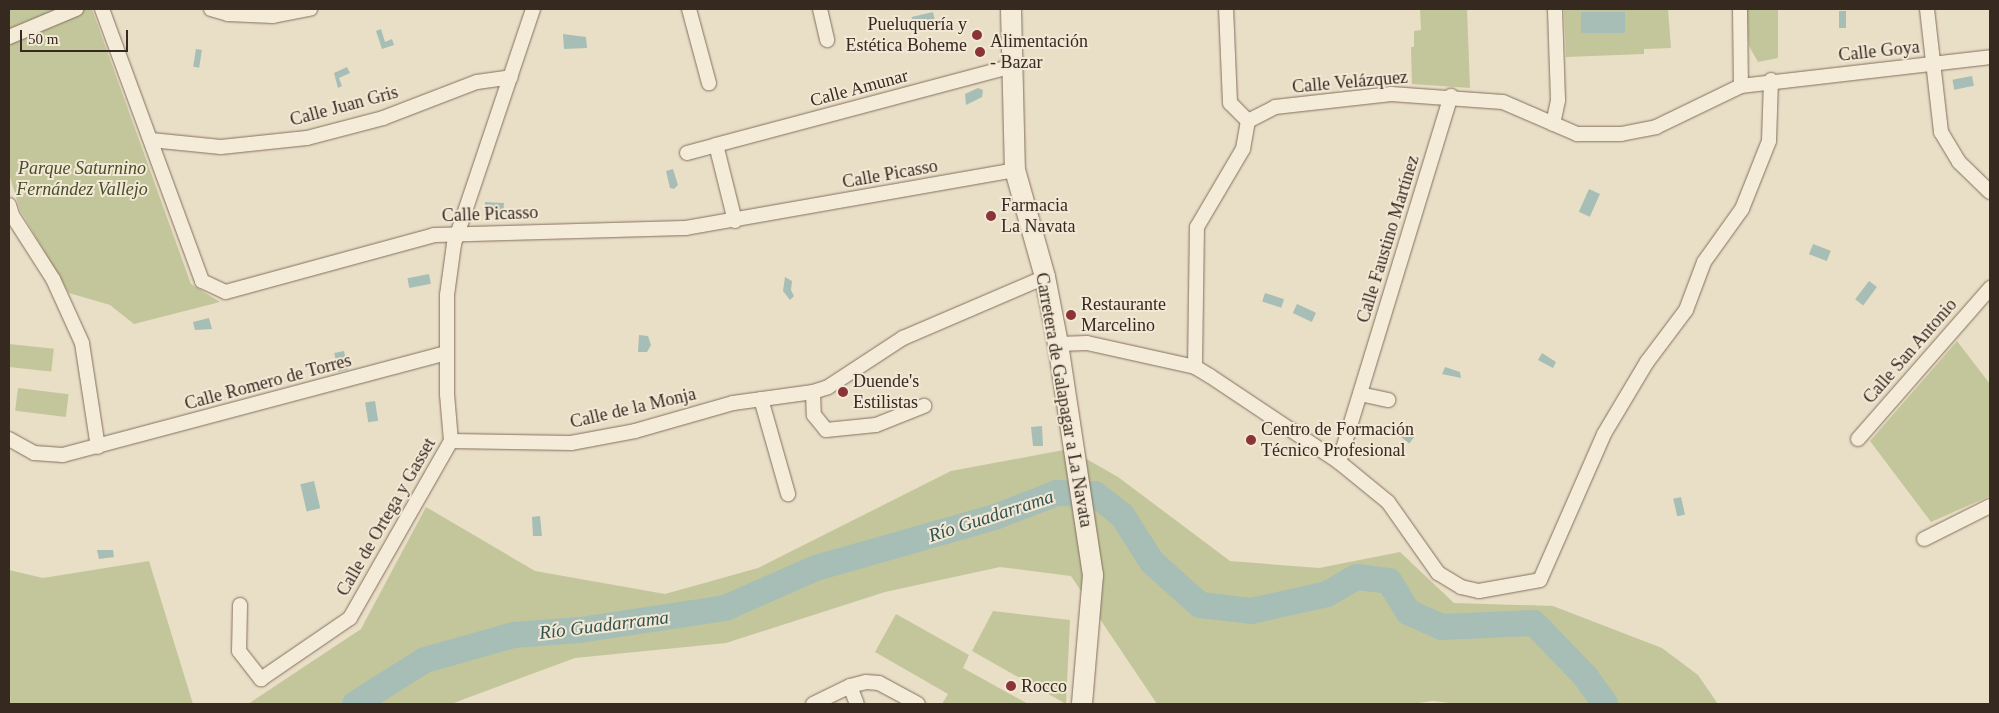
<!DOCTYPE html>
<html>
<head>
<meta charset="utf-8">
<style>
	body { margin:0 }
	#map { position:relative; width:1999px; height:713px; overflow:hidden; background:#e9dec6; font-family:Georgia,serif }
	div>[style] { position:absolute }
	.green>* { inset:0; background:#c3c69b; transform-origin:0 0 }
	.water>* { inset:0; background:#a7beb6; transform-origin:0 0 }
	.river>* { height:26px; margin:-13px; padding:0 13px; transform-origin:13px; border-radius:13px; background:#a7beb6 }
	.roads { filter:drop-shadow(0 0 1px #83705e) drop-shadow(0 0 1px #83705e) }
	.minor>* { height:14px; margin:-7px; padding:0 7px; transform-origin:7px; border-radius:7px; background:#f5ebd9 }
	.secondary>* { height:20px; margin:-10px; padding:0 10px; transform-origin:10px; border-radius:10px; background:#f5ebd9 }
	.dots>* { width:14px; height:14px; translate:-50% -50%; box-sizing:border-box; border:2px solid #f2e8d5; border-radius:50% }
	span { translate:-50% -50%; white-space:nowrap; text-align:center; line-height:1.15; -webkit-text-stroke:4px #f2e8d5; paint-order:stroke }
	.poi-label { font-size:18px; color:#352920 }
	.right { translate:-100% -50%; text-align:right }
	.left { translate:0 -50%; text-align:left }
	.street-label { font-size:18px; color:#352920 }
	.park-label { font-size:18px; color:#474f29; font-style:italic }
	.water-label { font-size:19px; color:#31534f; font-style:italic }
	.frame { position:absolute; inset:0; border:10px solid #352920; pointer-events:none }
	.scale { position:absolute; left:20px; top:30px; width:108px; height:22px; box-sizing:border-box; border:2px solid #352920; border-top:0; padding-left:6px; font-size:15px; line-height:18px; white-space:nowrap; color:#352920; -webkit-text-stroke:4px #f2e8d5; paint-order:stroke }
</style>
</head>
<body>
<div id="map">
	<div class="green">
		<div style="clip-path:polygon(9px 9px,92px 9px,191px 284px,220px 302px,134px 324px,110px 305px,69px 293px,20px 210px,9px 174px)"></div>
		<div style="clip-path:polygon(1420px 9px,1467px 9px,1470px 88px,1412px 84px,1411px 47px,1414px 47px,1414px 31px,1421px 30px)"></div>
		<div style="clip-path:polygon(1564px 9px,1668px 9px,1671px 48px,1644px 49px,1644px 54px,1566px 57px)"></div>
		<div style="clip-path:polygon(1746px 9px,1778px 9px,1778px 58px,1758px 62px,1749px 46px)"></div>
		<div style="clip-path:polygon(1957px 341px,1990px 384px,1990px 496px,1931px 522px,1870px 441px)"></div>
		<div style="left:9px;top:344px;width:45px;height:23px;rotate:6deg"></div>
		<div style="left:18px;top:388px;width:51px;height:23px;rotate:7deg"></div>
		<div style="clip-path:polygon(1069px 449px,1118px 477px,1230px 561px,1319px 568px,1400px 552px,1454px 603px,1553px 606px,1662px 648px,1698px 675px,1718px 704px,1459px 704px,1433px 701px,1411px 704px,1157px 704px,1071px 576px,1000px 567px,885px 592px,726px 643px,575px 658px,451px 704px,248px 704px,361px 629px,426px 507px,535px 571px,665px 594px,758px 568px,951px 471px)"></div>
		<div style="clip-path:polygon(149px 561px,193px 704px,9px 704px,9px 570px,43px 578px)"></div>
		<div style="clip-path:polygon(993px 611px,1070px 620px,1066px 704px,972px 651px)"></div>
		<div style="clip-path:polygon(896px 614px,969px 655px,963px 668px,1028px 704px,942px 704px,948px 694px,875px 652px)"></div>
	</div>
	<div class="water">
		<div style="left:1839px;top:11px;width:7px;height:17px"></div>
		<div style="left:933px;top:12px;width:9px;height:22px;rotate:77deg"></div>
		<div style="left:1581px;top:12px;width:44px;height:21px"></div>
		<div style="clip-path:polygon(381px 29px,385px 42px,392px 39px,394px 45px,382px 49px,376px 31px)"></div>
		<div style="clip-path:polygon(563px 34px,586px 37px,587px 48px,564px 49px)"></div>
		<div style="left:196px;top:49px;width:6px;height:18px;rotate:9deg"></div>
		<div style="clip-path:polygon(347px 67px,350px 73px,339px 78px,342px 86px,338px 88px,334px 73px)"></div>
		<div style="left:1972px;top:76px;width:10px;height:20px;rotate:79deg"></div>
		<div style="clip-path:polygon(978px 88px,983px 90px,982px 97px,966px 105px,965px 94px)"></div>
		<div style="clip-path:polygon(673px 169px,678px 185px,674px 189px,670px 188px,666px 171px)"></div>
		<div style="left:1589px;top:189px;width:12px;height:25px;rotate:24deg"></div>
		<div style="left:485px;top:202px;width:19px;height:9px;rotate:3deg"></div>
		<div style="left:1813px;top:244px;width:19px;height:11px;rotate:21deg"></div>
		<div style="left:429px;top:274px;width:10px;height:22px;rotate:79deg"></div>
		<div style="clip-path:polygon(785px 277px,792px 281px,791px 290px,794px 296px,790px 300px,783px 291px)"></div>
		<div style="left:1869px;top:281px;width:10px;height:23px;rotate:37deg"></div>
		<div style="left:1265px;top:293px;width:20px;height:9px;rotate:18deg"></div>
		<div style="left:1297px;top:304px;width:21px;height:10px;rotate:25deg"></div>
		<div style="clip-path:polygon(209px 318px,212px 329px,195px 330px,193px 322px)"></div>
		<div style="clip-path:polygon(639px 335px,648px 336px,651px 345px,647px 352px,638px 352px)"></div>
		<div style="left:344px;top:351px;width:19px;height:10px;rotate:78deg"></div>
		<div style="clip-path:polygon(1542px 353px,1556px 362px,1553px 368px,1538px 360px)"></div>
		<div style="clip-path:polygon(1445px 367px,1460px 372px,1461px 378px,1442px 374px)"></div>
		<div style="left:375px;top:401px;width:20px;height:10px;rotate:81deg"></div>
		<div style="clip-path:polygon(1042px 426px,1043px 446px,1033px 446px,1031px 427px)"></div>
		<div style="left:1400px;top:426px;width:18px;height:8px;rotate:38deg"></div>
		<div style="left:314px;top:481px;width:28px;height:14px;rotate:77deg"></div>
		<div style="left:1681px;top:497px;width:18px;height:8px;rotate:77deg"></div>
		<div style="clip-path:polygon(540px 516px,542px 536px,533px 536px,532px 517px)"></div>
		<div style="clip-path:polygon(97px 550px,113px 550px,114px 557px,99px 559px)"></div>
	</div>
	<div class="river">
		<div style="left:355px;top:704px;width:83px;rotate:-32.2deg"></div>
		<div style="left:425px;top:660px;width:92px;rotate:-15.7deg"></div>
		<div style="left:514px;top:635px;width:66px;rotate:-4.3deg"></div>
		<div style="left:580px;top:630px;width:147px;rotate:-8.6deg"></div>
		<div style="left:725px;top:608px;width:99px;rotate:-23.7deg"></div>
		<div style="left:816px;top:568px;width:186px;rotate:-15.9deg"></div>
		<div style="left:995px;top:517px;width:66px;rotate:-21.2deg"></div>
		<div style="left:1057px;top:493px;width:38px;rotate:2deg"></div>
		<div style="left:1095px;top:494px;width:34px;rotate:38deg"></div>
		<div style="left:1122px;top:515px;width:56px;rotate:57.4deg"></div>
		<div style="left:1152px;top:562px;width:64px;rotate:41.9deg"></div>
		<div style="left:1200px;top:605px;width:51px;rotate:6.7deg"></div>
		<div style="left:1251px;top:611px;width:78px;rotate:-12.6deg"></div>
		<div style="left:1327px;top:594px;width:34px;rotate:-30deg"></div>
		<div style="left:1357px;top:577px;width:32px;rotate:7deg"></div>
		<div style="left:1389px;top:581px;width:36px;rotate:58deg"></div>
		<div style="left:1408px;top:612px;width:37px;rotate:24deg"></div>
		<div style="left:1442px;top:627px;width:92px;rotate:-2.5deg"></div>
		<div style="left:1534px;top:623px;width:74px;rotate:46.1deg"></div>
		<div style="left:1585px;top:676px;width:34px;rotate:54deg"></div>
	</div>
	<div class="roads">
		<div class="minor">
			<div style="left:102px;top:9px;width:290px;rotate:69.8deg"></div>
			<div style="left:202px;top:281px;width:26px;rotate:25deg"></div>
			<div style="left:226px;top:292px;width:216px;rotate:-15.3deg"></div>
			<div style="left:434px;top:235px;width:252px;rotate:-1.6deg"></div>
			<div style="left:686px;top:228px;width:334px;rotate:-10deg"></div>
			<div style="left:211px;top:9px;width:18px;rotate:16deg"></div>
			<div style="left:228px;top:14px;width:45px;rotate:2.5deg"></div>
			<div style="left:273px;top:16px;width:38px;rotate:-11deg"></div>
			<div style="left:689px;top:9px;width:77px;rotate:74.9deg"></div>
			<div style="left:820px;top:9px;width:32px;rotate:77deg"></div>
			<div style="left:1740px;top:9px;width:77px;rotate:89.3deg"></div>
			<div style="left:1741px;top:86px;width:251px;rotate:-6.6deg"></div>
			<div style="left:1927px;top:9px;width:124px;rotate:83.5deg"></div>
			<div style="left:1941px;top:132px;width:35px;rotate:59deg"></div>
			<div style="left:1959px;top:162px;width:43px;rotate:44.1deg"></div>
			<div style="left:9px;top:37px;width:73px;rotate:-22.7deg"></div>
			<div style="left:1248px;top:121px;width:30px;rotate:-27deg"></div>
			<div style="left:1275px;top:107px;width:117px;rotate:-6.4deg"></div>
			<div style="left:1391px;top:94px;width:112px;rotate:4.1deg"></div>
			<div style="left:1503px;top:102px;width:81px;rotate:23.4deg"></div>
			<div style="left:1577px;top:134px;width:44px"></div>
			<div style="left:1621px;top:134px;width:36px;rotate:-11deg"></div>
			<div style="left:1656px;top:127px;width:94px;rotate:-25.8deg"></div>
			<div style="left:1553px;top:124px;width:25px;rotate:-78deg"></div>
			<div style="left:1558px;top:100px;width:91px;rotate:-91.9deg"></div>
			<div style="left:151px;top:140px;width:70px;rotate:5.7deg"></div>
			<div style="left:221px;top:147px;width:86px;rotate:-6deg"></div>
			<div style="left:307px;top:138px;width:79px;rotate:-14.7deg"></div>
			<div style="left:383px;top:118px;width:101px;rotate:-21deg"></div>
			<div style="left:477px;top:82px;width:34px;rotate:-8deg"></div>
			<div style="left:687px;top:153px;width:30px;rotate:-15deg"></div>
			<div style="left:9px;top:205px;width:10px;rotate:73deg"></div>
			<div style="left:12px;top:215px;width:76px;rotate:57.4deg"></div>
			<div style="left:53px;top:279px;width:70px;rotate:65.6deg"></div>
			<div style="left:82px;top:343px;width:105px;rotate:81.3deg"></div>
			<div style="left:735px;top:221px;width:78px;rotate:-104deg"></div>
			<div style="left:716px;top:145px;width:306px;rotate:-14.9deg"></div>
			<div style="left:1058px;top:344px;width:29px;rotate:-2deg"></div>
			<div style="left:1087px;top:343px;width:111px;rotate:12.5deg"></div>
			<div style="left:1195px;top:367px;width:17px;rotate:31deg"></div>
			<div style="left:1210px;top:376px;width:155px;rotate:33.7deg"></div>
			<div style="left:1339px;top:462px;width:63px;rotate:39.2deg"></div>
			<div style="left:1388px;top:502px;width:87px;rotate:54.8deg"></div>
			<div style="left:1438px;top:573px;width:27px;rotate:31deg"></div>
			<div style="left:1461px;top:587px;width:18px;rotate:13deg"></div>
			<div style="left:1479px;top:591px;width:62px;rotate:-10.2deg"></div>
			<div style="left:1540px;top:580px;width:159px;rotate:-66.3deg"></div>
			<div style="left:1604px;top:434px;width:84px;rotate:-59.2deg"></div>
			<div style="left:1647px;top:362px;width:65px;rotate:-53.1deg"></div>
			<div style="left:1686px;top:310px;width:51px;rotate:-69.4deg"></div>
			<div style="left:1704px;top:262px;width:65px;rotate:-54.4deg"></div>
			<div style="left:1742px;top:209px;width:73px;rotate:-68.3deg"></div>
			<div style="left:1769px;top:141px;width:61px;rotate:-88.1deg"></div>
			<div style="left:1195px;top:367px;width:140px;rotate:-89.2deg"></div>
			<div style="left:1197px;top:227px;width:91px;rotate:-59.5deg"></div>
			<div style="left:1243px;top:149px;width:28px;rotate:-80deg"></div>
			<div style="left:1248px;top:121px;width:25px;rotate:-135deg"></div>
			<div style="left:1230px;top:103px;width:94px;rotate:-92.4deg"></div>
			<div style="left:813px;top:392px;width:23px;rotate:88deg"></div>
			<div style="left:814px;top:415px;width:19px;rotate:51deg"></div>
			<div style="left:826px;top:430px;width:50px;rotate:-5.7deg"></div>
			<div style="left:876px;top:425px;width:52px;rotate:-21.6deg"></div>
			<div style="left:1360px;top:394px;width:29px;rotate:12deg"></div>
			<div style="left:761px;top:399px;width:99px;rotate:74.1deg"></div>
			<div style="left:9px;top:439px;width:29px;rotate:29deg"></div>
			<div style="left:34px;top:453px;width:29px;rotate:4deg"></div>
			<div style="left:63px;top:455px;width:397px;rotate:-14.9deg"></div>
			<div style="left:1858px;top:439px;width:201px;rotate:-48.8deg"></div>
			<div style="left:451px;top:441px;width:120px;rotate:1deg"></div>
			<div style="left:571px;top:443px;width:65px;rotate:-10.6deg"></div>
			<div style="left:635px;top:431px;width:102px;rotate:-15.9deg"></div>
			<div style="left:733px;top:403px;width:81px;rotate:-7.8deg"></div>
			<div style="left:813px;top:392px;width:16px;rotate:-18deg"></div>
			<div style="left:828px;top:387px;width:90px;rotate:-33.2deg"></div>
			<div style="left:903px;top:338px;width:155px;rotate:-23.2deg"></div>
			<div style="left:1339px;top:462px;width:383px;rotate:-73deg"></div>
			<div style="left:1924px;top:539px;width:74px;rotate:-26.6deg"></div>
			<div style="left:240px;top:605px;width:46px;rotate:91.2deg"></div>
			<div style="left:239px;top:651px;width:36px;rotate:52deg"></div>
			<div style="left:261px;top:679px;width:108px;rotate:-34.4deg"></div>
			<div style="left:350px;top:618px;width:204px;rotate:-60.3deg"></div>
			<div style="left:451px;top:441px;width:47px;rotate:-94.9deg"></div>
			<div style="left:447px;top:394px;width:99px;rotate:-90deg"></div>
			<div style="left:447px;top:295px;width:51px;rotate:-82.2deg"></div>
			<div style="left:454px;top:244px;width:248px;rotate:-71.4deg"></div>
			<div style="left:850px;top:686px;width:19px;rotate:69deg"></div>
			<div style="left:813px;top:704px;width:41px;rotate:-25.9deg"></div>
			<div style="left:850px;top:686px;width:16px;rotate:-14deg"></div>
			<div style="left:866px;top:682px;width:13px;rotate:4deg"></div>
			<div style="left:879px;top:683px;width:44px;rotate:28.3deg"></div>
		</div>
		<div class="secondary">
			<div style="left:1011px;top:9px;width:161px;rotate:88.6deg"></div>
			<div style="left:1015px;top:170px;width:111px;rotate:74.3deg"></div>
			<div style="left:1045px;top:277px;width:68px;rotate:79deg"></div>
			<div style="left:1058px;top:344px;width:234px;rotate:81.4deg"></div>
			<div style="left:1093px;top:575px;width:129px;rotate:94.9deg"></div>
		</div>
	</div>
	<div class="dots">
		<div style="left:977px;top:35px;background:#8b3438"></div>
		<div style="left:980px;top:52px;background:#8b3438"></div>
		<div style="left:991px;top:216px;background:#8b3438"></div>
		<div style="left:1071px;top:315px;background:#8b3438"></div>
		<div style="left:843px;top:392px;background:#8b3438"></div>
		<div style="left:1251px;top:440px;background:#8b3438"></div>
		<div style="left:1011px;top:686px;background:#8b3438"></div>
	</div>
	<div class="poi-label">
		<span class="right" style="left:967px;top:35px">Pueluquería y<br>Estética Boheme</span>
		<span class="left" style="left:990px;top:52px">Alimentación<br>- Bazar</span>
		<span class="left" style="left:1001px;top:216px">Farmacia<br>La Navata</span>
		<span class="left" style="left:1081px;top:315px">Restaurante<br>Marcelino</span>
		<span class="left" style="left:853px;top:392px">Duende's<br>Estilistas</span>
		<span class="left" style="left:1261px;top:440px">Centro de Formación<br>Técnico Profesional</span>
		<span class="left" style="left:1021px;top:686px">Rocco</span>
	</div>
	<div class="street-label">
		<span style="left:1879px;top:51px;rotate:-6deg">Calle Goya</span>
		<span style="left:1350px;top:82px;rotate:-5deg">Calle Velázquez</span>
		<span style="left:859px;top:88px;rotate:-15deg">Calle Amunar</span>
		<span style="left:344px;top:106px;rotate:-15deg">Calle Juan Gris</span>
		<span style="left:890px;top:174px;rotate:-10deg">Calle Picasso</span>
		<span style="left:490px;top:214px;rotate:-2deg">Calle Picasso</span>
		<span style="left:1388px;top:239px;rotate:-73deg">Calle Faustino Martínez</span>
		<span style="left:1910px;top:351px;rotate:-49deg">Calle San Antonio</span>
		<span style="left:268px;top:382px;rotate:-15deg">Calle Romero de Torres</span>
		<span style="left:1064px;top:400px;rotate:80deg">Carretera de Galapagar a La Navata</span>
		<span style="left:633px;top:408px;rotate:-13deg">Calle de la Monja</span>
		<span style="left:386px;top:517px;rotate:-60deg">Calle de Ortega y Gasset</span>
	</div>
	<div class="park-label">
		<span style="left:82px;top:179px">Parque Saturnino<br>Fernández Vallejo</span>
	</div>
	<div class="water-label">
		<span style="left:991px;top:516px;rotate:-18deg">Río Guadarrama</span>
		<span style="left:604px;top:625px;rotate:-7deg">Río Guadarrama</span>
	</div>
	<div class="frame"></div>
	<div class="scale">50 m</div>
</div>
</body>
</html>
